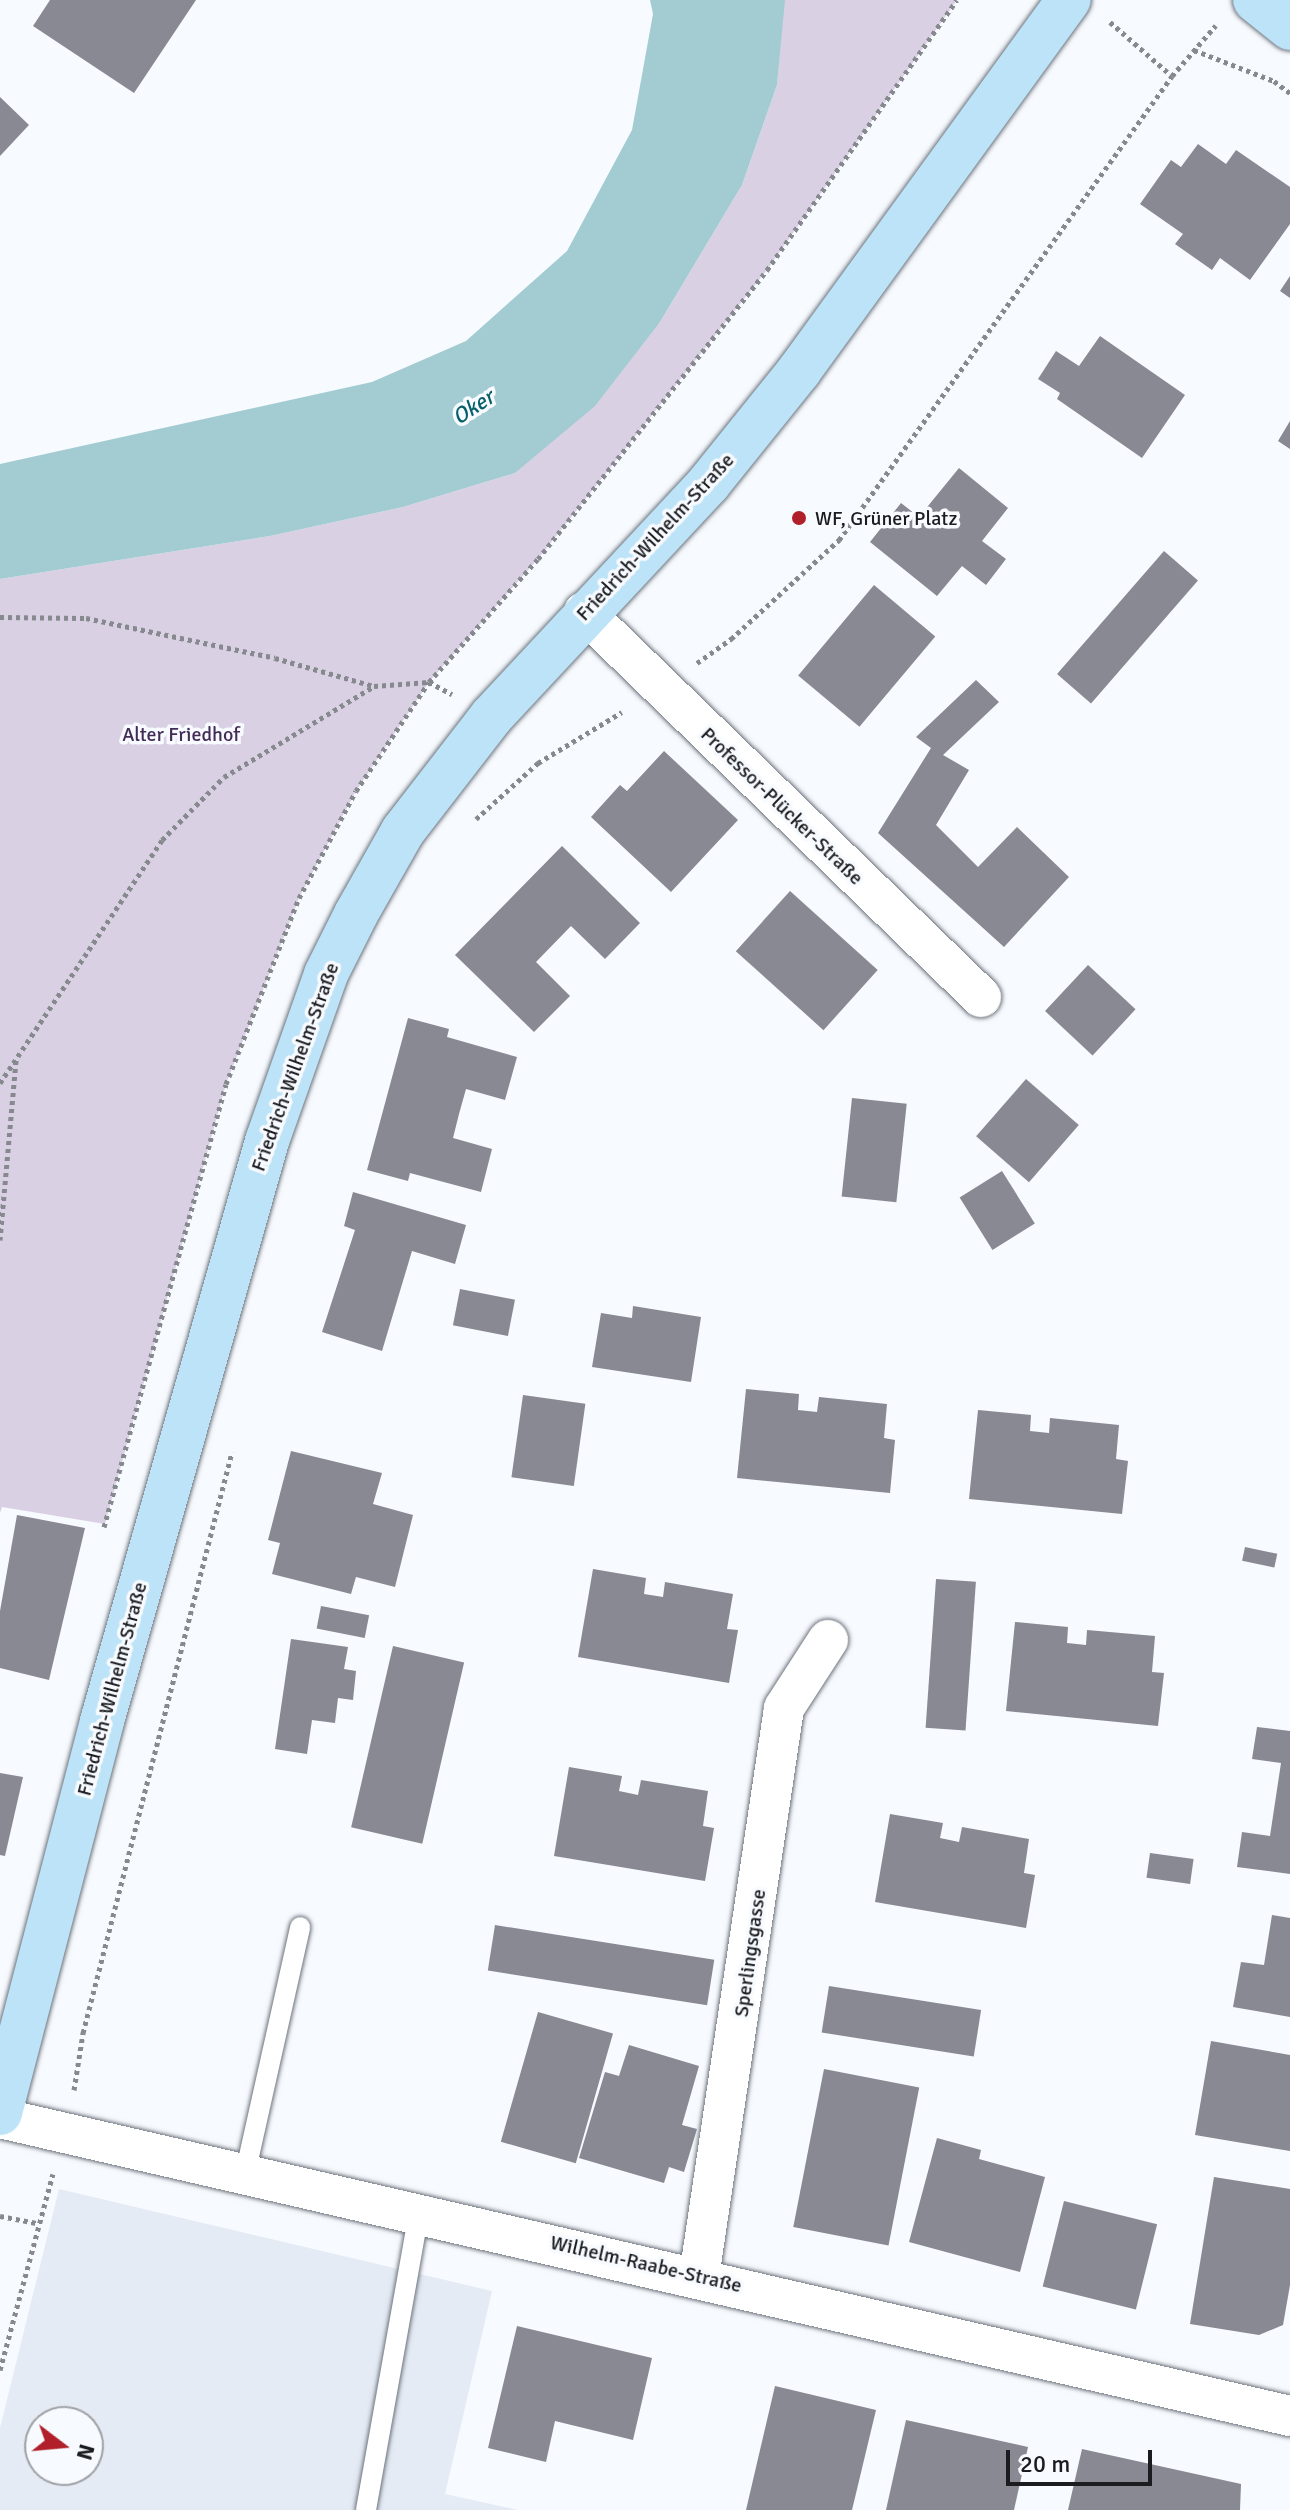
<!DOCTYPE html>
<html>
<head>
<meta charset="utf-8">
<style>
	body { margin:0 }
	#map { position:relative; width:1290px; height:2510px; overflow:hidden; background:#f7fafe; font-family:Signika,sans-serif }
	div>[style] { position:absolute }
	.built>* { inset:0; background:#e5ebf5 }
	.green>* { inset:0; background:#dad0e4 }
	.water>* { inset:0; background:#a2ccd1 }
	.building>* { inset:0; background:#888993; transform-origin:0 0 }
	.path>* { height:5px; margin-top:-2.5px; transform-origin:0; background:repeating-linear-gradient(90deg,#86898d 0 4px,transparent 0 8px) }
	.roads { filter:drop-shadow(0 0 2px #6d747d) drop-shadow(0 0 2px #6d747d) }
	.service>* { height:20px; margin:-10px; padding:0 10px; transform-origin:10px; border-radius:10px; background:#fff }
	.minor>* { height:40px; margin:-20px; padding:0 20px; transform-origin:20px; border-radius:20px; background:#fff }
	.primary>* { height:44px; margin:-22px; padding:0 22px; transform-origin:22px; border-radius:22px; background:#bce3f7 }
	.dots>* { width:22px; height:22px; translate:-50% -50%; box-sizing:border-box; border:4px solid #f7fafe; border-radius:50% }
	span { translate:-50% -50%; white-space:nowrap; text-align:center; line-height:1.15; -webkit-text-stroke:7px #f7fafe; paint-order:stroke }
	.poi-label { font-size:20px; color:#1a1c20 }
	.left { translate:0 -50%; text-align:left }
	.street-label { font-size:20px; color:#1a1c20 }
	.park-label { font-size:20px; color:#422c55 }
	.water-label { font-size:22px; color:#065f68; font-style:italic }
	.north { position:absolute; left:24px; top:2406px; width:80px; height:80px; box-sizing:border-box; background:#f7fafe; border:2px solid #9fa1a5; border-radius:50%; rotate:106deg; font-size:22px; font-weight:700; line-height:32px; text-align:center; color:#1a1c20 }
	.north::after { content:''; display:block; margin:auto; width:28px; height:36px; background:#b1202a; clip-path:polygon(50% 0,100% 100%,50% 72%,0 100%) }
	.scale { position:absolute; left:1006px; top:2450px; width:146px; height:36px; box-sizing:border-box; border:4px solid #1a1c20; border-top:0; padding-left:10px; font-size:24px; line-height:28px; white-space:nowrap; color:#1a1c20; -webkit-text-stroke:6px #f7fafe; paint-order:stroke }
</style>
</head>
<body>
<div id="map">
	<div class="built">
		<div style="clip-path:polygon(evenodd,59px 2189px,492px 2291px,445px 2494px,518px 2510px,0 2510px,0 2428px,59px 2189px,40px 2422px,88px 2422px,88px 2470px,40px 2470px,40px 2422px)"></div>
	</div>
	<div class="green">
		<div style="clip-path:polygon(784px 0,957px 0,767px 270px,538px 559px,429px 682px,356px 791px,299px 898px,226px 1084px,105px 1524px,2px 1507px,0 1513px,0 579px,270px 536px,403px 507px,515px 473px,660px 322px,742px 185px,777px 85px)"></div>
	</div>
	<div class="water">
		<div style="clip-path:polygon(650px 0,785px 0,777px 85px,742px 185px,660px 322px,595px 406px,515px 473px,403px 507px,270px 536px,0 579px,0 464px,372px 382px,466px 341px,567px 251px,632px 130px,653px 14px)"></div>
	</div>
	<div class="building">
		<div style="clip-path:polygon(50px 0,196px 0,134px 93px,33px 26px)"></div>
		<div style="clip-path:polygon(0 97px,29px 125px,0 156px)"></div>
		<div style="clip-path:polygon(1198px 144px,1226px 164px,1236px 150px,1290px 187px,1290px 224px,1250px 280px,1220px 258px,1212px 270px,1175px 244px,1183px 234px,1140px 204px,1171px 160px,1181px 167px)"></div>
		<div style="clip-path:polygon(1290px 276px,1290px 298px,1280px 291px)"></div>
		<div style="clip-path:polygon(1100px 336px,1185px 395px,1142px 458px,1057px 399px,1060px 393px,1038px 379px,1056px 351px,1079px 366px)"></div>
		<div style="clip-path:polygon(1290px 421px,1290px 449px,1278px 441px)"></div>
		<div style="clip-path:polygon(959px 468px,1008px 508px,982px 541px,1006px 559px,986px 585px,962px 566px,937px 596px,870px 542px,901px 503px,919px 517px)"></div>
		<div style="left:1164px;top:551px;width:45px;height:163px;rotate:41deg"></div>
		<div style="left:874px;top:585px;width:80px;height:118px;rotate:40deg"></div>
		<div style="clip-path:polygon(976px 680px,999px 702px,943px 755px,969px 770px,936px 825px,978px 867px,1017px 827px,1069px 877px,1004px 947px,878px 833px,931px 748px,916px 737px)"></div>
		<div style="clip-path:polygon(664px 751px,738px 820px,671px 892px,591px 817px,620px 785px,627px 791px)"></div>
		<div style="clip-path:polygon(562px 846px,640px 923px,605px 959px,571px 926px,536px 962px,570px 996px,534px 1032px,455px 955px)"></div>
		<div style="left:790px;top:891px;width:118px;height:81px;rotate:42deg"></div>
		<div style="left:1088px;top:965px;width:65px;height:63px;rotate:43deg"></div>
		<div style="clip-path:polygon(408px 1018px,449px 1029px,447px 1037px,517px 1057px,505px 1100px,466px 1089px,459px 1114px,453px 1138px,492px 1149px,481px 1192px,410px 1173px,408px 1181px,367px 1170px)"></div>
		<div style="left:1026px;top:1079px;width:70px;height:76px;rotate:41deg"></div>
		<div style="left:852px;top:1098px;width:55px;height:99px;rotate:6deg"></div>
		<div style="left:1002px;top:1171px;width:62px;height:50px;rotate:58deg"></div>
		<div style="clip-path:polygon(353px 1192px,466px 1225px,455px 1264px,412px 1251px,382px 1351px,322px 1332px,355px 1230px,344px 1226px)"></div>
		<div style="left:460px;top:1289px;width:56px;height:37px;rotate:11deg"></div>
		<div style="clip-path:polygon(633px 1306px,701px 1317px,691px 1382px,592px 1367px,601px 1313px,632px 1318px)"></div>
		<div style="clip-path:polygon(746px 1389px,799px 1394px,798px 1410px,817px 1412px,819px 1397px,887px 1404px,884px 1438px,895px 1440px,890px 1493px,737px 1478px)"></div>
		<div style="left:523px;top:1395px;width:63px;height:83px;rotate:8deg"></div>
		<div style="clip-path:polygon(978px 1410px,1031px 1415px,1030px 1431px,1049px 1433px,1050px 1418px,1119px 1425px,1116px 1459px,1128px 1461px,1122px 1514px,969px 1499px)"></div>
		<div style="clip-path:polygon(291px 1451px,382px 1473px,373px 1504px,413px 1515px,395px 1587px,356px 1577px,351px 1594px,272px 1574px,280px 1543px,268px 1540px)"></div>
		<div style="clip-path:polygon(17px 1515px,85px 1528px,49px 1680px,0 1668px,0 1611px)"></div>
		<div style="left:1245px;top:1547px;width:33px;height:14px;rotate:12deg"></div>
		<div style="clip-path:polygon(593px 1569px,646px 1578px,644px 1594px,663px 1597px,665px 1582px,733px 1594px,727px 1629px,738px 1630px,729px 1683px,578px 1657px)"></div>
		<div style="left:936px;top:1579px;width:40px;height:149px;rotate:4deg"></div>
		<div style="left:321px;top:1606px;width:49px;height:23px;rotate:11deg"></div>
		<div style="clip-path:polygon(1015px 1622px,1068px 1627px,1067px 1643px,1086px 1645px,1087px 1630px,1155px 1636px,1152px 1672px,1164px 1673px,1158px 1726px,1006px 1711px)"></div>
		<div style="clip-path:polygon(291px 1639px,348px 1647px,344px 1669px,356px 1671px,353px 1700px,338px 1698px,335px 1723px,312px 1720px,307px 1754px,275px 1749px)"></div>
		<div style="left:393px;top:1646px;width:73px;height:186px;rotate:13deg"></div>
		<div style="clip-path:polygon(1257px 1727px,1290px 1731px,1290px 1874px,1237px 1867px,1242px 1832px,1270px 1836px,1281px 1763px,1252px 1759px)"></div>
		<div style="clip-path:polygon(569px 1767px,622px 1776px,619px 1791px,638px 1795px,641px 1780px,708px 1791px,703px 1826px,714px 1828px,705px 1881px,554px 1856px)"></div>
		<div style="clip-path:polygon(0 1773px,23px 1777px,5px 1856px,0 1855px)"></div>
		<div style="clip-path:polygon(890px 1814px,943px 1823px,940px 1838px,959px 1842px,962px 1827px,1029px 1839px,1024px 1873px,1035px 1875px,1026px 1928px,875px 1902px)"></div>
		<div style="left:1150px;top:1853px;width:44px;height:25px;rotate:8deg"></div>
		<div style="clip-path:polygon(1272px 1915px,1290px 1918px,1290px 2017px,1233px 2007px,1241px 1962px,1264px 1965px)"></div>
		<div style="left:495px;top:1925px;width:222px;height:46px;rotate:9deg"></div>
		<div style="left:829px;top:1986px;width:154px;height:47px;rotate:9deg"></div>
		<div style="left:538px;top:2012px;width:78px;height:135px;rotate:16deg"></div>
		<div style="clip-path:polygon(1211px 2041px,1290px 2055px,1290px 2151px,1195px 2135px)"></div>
		<div style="clip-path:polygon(629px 2045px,699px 2066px,682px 2125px,697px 2129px,684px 2172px,669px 2167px,664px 2183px,579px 2158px,605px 2072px,619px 2076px)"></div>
		<div style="left:824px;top:2069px;width:97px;height:161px;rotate:11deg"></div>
		<div style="clip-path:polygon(937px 2138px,981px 2150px,979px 2159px,1045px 2177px,1020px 2272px,909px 2242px)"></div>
		<div style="clip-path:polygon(1214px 2177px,1290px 2189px,1290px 2285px,1283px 2325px,1259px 2335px,1190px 2324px)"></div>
		<div style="left:1064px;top:2201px;width:96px;height:88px;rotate:14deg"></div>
		<div style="clip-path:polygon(517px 2326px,652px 2358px,633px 2440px,555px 2421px,546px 2462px,488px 2448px)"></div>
		<div style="clip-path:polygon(775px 2386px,876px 2410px,852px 2510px,746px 2510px)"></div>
		<div style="clip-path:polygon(906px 2420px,1028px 2447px,1014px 2510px,886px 2510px)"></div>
		<div style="clip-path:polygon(1082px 2449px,1241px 2484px,1240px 2510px,1068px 2510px)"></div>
	</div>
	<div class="path">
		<div style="left:1110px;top:22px;width:82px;rotate:41.1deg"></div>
		<div style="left:1172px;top:76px;width:67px;rotate:-49.2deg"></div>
		<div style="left:1194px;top:50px;width:86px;rotate:21.2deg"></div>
		<div style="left:1274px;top:81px;width:20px;rotate:37deg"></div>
		<div style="left:0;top:617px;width:86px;rotate:0.7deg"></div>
		<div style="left:86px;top:618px;width:193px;rotate:11.9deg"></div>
		<div style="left:275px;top:658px;width:102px;rotate:15.9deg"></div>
		<div style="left:697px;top:663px;width:42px;rotate:-35.2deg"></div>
		<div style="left:731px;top:639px;width:147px;rotate:-42.5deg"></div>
		<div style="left:839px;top:540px;width:571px;rotate:-54.33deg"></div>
		<div style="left:476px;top:819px;width:84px;rotate:-42.1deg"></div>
		<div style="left:538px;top:763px;width:98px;rotate:-31.3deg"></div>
		<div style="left:0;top:1083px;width:292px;rotate:-56.3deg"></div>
		<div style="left:162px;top:840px;width:88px;rotate:-45.5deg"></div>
		<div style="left:224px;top:777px;width:175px;rotate:-31.2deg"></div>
		<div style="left:374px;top:686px;width:55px;rotate:-4.2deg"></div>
		<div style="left:429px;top:682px;width:26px;rotate:28deg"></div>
		<div style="left:0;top:1240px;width:182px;rotate:-84.9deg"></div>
		<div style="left:104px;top:1527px;width:459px;rotate:-74.6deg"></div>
		<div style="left:226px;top:1084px;width:200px;rotate:-68.6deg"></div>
		<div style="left:299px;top:898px;width:121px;rotate:-62deg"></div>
		<div style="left:356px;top:791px;width:131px;rotate:-56.2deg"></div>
		<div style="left:429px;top:682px;width:164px;rotate:-48.5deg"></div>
		<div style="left:538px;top:559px;width:369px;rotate:-51.6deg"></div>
		<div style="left:767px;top:270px;width:330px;rotate:-54.9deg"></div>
		<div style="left:74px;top:2090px;width:58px;rotate:-81deg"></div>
		<div style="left:83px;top:2033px;width:600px;rotate:-75.62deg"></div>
		<div style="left:0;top:2216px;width:37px;rotate:11deg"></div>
		<div style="left:0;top:2370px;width:203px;rotate:-74.9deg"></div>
	</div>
	<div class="roads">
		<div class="service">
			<div style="left:245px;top:2174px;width:253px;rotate:-77.4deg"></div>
			<div style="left:366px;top:2510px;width:303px;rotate:-79.9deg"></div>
		</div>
		<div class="minor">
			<div style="left:584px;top:612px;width:553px;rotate:44.12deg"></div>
			<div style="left:0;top:2118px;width:1324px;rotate:13.01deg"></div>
			<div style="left:699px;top:2277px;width:575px;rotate:-81.5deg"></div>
			<div style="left:784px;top:1708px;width:81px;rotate:-57.1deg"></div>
		</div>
		<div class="primary">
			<div style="left:1255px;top:0;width:45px;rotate:38.7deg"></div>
			<div style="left:0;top:2113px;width:405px;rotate:-75.4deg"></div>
			<div style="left:102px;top:1721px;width:603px;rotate:-74.12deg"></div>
			<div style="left:267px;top:1141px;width:177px;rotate:-70.5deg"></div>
			<div style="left:326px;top:974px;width:67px;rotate:-63.4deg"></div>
			<div style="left:356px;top:914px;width:95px;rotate:-60.5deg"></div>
			<div style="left:403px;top:831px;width:145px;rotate:-52.3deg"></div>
			<div style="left:492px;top:716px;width:318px;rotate:-47deg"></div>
			<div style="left:709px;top:483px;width:144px;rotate:-51.2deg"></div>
			<div style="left:799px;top:371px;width:459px;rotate:-54deg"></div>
		</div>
	</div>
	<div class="dots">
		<div style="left:799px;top:518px;background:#b1202a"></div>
	</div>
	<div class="poi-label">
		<span class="left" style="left:815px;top:518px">WF, Grüner Platz</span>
	</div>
	<div class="street-label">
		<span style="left:655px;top:537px;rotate:-47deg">Friedrich-Wilhelm-Straße</span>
		<span style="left:782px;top:806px;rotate:44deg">Professor-Plücker-Straße</span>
		<span style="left:295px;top:1067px;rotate:-70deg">Friedrich-Wilhelm-Straße</span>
		<span style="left:112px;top:1689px;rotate:-75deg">Friedrich-Wilhelm-Straße</span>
		<span style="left:750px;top:1953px;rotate:-82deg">Sperlingsgasse</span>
		<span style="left:646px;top:2264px;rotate:13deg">Wilhelm-Raabe-Straße</span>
	</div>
	<div class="park-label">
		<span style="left:181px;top:734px">Alter Friedhof</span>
	</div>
	<div class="water-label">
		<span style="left:473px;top:407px;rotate:-33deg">Oker</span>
	</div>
	<div class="north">N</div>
	<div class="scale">20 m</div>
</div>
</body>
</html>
